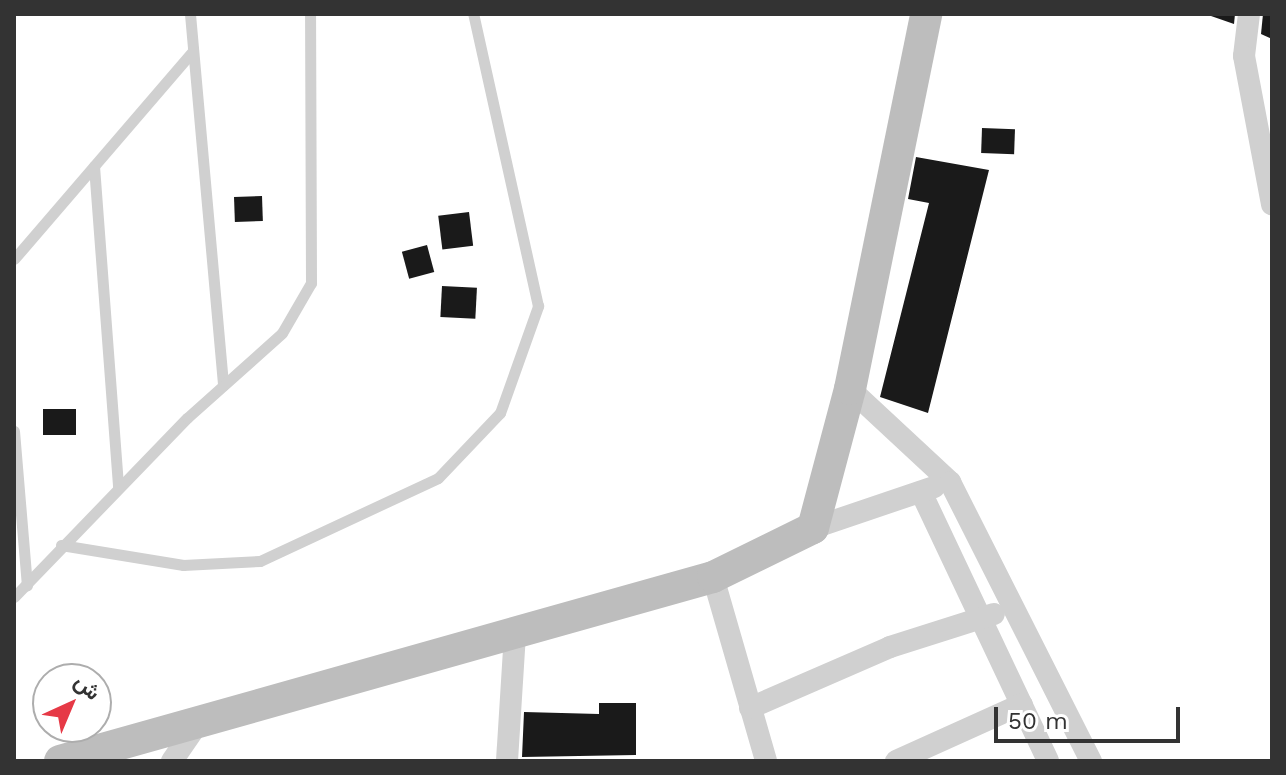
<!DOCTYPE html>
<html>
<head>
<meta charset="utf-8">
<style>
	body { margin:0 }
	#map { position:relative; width:1286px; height:775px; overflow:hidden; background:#fff; font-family:"Work Sans",Vazirmatn,sans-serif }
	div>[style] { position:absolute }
	.building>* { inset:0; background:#1a1a1a; transform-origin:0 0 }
	.lane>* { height:11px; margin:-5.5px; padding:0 5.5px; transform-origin:5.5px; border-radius:5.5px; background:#d0d0d0 }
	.street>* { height:22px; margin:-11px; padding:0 11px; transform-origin:11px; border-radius:11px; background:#d0d0d0 }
	.secondary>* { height:32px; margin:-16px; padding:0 16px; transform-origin:16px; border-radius:16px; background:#bdbdbd }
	span { translate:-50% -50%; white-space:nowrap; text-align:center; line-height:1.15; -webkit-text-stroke:8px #fff; paint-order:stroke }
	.frame { position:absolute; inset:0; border:16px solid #333; pointer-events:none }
	.north { position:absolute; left:32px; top:663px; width:80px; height:80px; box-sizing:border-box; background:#fff; border:2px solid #adadad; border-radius:50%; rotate:44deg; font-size:22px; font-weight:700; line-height:32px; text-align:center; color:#333 }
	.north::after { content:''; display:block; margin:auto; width:28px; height:36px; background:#e63946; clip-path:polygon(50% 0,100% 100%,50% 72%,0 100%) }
	.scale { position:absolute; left:994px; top:707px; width:186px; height:36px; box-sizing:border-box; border:4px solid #333; border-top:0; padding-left:10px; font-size:24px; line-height:28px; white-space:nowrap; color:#333; -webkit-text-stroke:6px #fff; paint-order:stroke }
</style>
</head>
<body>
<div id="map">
	<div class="building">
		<div style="clip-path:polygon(1212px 14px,1235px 14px,1234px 24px,1211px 16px)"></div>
		<div style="clip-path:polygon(1263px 14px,1272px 14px,1272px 39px,1261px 34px)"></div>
		<div style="left:982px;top:128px;width:33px;height:25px;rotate:2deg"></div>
		<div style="clip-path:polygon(916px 157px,989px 170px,928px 413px,880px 397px,929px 203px,908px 199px)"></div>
		<div style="left:262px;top:196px;width:25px;height:28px;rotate:88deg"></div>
		<div style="left:469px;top:212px;width:34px;height:31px;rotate:83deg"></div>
		<div style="left:427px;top:245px;width:28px;height:26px;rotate:75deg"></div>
		<div style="left:442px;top:286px;width:35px;height:31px;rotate:3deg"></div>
		<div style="left:43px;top:409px;width:33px;height:26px"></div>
		<div style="clip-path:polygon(599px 703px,636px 703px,636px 755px,522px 757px,524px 712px,599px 714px)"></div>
	</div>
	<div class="lane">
		<div style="left:190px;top:14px;width:373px;rotate:84.9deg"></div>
		<div style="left:94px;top:166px;width:322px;rotate:85.7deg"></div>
		<div style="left:14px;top:259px;width:272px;rotate:-49.3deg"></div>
		<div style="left:14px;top:431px;width:155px;rotate:85.2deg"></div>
		<div style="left:61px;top:545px;width:124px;rotate:9.3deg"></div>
		<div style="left:183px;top:565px;width:77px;rotate:-3deg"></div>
		<div style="left:260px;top:561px;width:196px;rotate:-25deg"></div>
		<div style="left:438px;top:478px;width:90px;rotate:-46.4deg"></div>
		<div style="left:500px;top:413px;width:114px;rotate:-70.4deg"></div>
		<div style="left:538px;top:306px;width:299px;rotate:-102.5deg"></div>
		<div style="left:14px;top:597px;width:249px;rotate:-46deg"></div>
		<div style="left:187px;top:418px;width:127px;rotate:-41.8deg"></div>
		<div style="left:282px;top:333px;width:58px;rotate:-59.9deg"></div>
		<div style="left:311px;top:283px;width:269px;rotate:-90.2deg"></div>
	</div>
	<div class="street">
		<div style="left:1249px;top:14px;width:42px;rotate:96.8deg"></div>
		<div style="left:1244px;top:56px;width:151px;rotate:79.3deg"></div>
		<div style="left:850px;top:389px;width:137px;rotate:42.9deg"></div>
		<div style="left:950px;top:482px;width:313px;rotate:63.2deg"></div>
		<div style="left:921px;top:492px;width:297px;rotate:64.7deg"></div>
		<div style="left:813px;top:528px;width:128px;rotate:-18.7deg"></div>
		<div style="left:713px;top:577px;width:191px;rotate:73.9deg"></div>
		<div style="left:750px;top:708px;width:153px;rotate:-23.5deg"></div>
		<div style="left:890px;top:647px;width:109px;rotate:-17.6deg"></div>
		<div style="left:172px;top:761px;width:47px;rotate:-55.3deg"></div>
		<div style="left:507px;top:761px;width:126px;rotate:-86.4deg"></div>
		<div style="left:896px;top:761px;width:138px;rotate:-24.3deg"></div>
	</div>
	<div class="secondary">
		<div style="left:60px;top:761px;width:678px;rotate:-15.74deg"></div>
		<div style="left:713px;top:577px;width:111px;rotate:-26.1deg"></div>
		<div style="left:813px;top:528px;width:144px;rotate:-75.1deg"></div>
		<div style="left:850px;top:389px;width:383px;rotate:-78.5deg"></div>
	</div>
	<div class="frame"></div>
	<div class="north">ش</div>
	<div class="scale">50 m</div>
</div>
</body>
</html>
